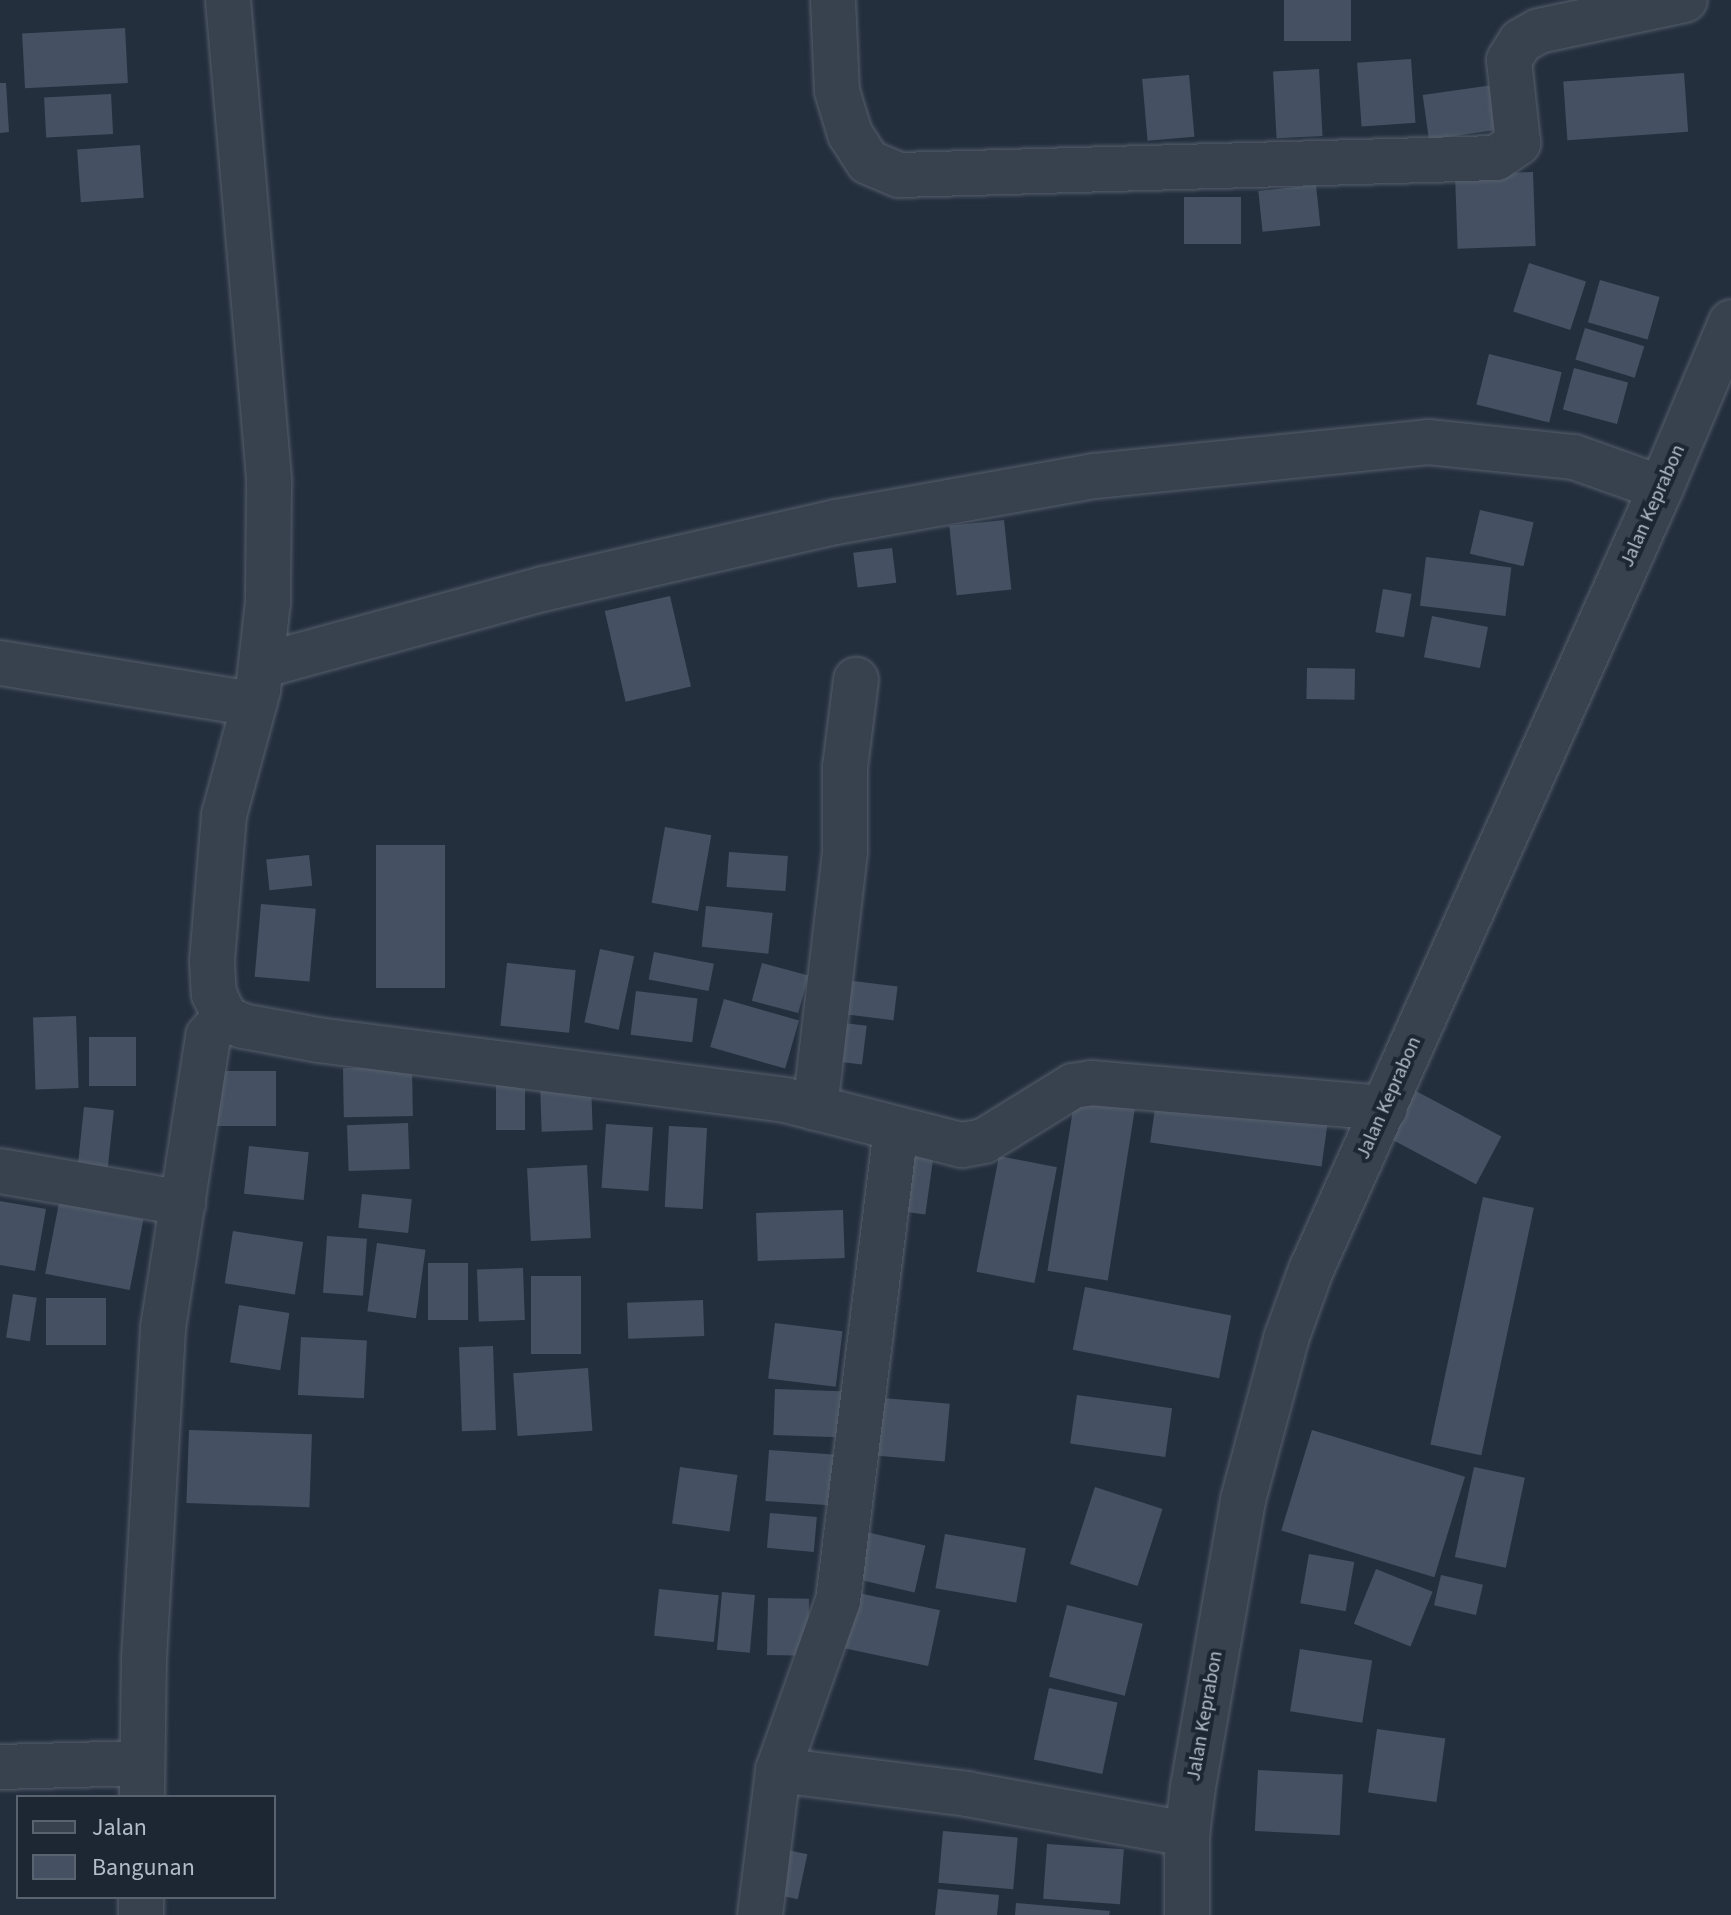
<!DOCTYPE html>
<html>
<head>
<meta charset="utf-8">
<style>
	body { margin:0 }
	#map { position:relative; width:1731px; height:1915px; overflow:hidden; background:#242f3e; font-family:"Source Sans 3",sans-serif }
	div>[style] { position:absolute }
	.building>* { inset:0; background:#455162; transform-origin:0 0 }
	.roads { filter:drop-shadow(0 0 2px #565f6c) drop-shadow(0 0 2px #565f6c) }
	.minor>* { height:44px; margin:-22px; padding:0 22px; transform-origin:22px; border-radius:22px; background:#38414e }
	.tertiary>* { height:44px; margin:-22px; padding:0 22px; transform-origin:22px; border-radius:22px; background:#38414e }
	span { translate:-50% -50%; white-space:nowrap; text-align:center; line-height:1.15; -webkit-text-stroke:8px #1d2633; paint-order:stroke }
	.street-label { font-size:20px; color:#b4bcc9 }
	.legend { position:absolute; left:16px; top:1795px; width:260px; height:104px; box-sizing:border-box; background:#1d2633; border:2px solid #59626f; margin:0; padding:10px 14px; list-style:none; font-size:24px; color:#b4bcc9 }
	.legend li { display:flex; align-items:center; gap:16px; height:40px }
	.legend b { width:40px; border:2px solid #59626f }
</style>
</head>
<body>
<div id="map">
	<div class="building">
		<div style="left:1284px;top:0;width:67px;height:41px"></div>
		<div style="left:125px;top:28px;width:55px;height:103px;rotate:87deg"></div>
		<div style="left:1411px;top:59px;width:64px;height:54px;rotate:86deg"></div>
		<div style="left:1319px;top:69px;width:67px;height:46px;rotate:87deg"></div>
		<div style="left:1684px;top:73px;width:59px;height:121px;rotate:86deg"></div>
		<div style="left:1189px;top:75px;width:62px;height:47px;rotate:85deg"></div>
		<div style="clip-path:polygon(0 83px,6px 83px,9px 132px,0 133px)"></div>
		<div style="left:1493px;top:85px;width:45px;height:71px;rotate:82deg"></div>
		<div style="left:111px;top:94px;width:40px;height:67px;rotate:87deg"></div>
		<div style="left:140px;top:145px;width:53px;height:63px;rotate:86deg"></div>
		<div style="left:1533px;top:172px;width:74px;height:78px;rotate:88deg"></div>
		<div style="left:1316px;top:185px;width:41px;height:58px;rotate:84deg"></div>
		<div style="left:1241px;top:197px;width:47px;height:57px;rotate:90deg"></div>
		<div style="left:1529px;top:263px;width:60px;height:51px;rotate:18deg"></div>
		<div style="left:1600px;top:280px;width:62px;height:44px;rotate:16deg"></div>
		<div style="left:1585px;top:328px;width:62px;height:33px;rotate:17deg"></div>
		<div style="left:1489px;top:354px;width:75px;height:52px;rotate:14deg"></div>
		<div style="left:1574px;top:368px;width:56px;height:43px;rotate:15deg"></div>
		<div style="left:1480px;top:510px;width:55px;height:45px;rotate:13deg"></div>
		<div style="left:1004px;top:520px;width:70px;height:55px;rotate:84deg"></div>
		<div style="left:892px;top:548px;width:35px;height:39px;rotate:83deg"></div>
		<div style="left:1426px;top:557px;width:86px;height:49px;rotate:7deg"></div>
		<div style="left:1383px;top:589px;width:29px;height:44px;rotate:10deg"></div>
		<div style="left:670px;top:596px;width:93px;height:67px;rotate:77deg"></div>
		<div style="left:1432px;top:616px;width:57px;height:42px;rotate:11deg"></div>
		<div style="left:1307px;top:668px;width:48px;height:31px;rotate:1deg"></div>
		<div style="left:665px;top:827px;width:47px;height:77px;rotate:10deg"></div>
		<div style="left:445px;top:845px;width:143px;height:69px;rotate:90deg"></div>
		<div style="left:729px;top:852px;width:59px;height:35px;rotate:4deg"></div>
		<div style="left:309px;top:855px;width:31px;height:43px;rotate:84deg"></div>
		<div style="left:261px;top:904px;width:55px;height:73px;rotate:5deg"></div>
		<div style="left:706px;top:906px;width:67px;height:41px;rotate:6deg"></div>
		<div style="left:600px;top:949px;width:35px;height:75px;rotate:12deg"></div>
		<div style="left:654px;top:952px;width:61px;height:28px;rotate:11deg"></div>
		<div style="left:507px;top:963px;width:69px;height:63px;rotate:6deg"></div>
		<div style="left:762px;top:963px;width:48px;height:39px;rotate:15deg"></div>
		<div style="left:837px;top:979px;width:61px;height:34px;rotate:7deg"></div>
		<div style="left:636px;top:991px;width:62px;height:44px;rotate:7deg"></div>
		<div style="left:724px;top:999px;width:78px;height:50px;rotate:16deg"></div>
		<div style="left:76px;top:1016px;width:72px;height:43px;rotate:88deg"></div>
		<div style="left:827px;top:1021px;width:40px;height:39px;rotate:7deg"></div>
		<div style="left:89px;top:1037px;width:47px;height:49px"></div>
		<div style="left:412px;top:1067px;width:49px;height:69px;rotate:89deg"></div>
		<div style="left:276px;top:1071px;width:55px;height:61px;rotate:90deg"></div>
		<div style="left:496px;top:1072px;width:29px;height:58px"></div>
		<div style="left:591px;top:1082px;width:48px;height:51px;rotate:88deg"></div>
		<div style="left:1414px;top:1090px;width:99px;height:54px;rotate:28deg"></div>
		<div style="left:1157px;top:1094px;width:173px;height:49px;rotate:8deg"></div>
		<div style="left:1075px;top:1097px;width:61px;height:176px;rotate:9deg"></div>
		<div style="left:84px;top:1107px;width:30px;height:64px;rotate:6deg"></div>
		<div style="left:408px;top:1123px;width:46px;height:61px;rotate:88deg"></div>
		<div style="left:606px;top:1124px;width:47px;height:64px;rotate:4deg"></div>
		<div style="left:669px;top:1126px;width:38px;height:81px;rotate:3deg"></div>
		<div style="left:249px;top:1146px;width:60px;height:48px;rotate:6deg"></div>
		<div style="left:897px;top:1150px;width:37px;height:60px;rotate:8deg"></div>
		<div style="left:999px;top:1156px;width:59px;height:118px;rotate:11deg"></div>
		<div style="left:587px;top:1165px;width:73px;height:60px;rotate:87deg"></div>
		<div style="left:362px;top:1194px;width:50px;height:34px;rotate:6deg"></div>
		<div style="left:1483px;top:1197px;width:52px;height:253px;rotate:12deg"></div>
		<div style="clip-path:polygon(0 1201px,46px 1209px,35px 1271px,0 1265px)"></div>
		<div style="left:59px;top:1203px;width:86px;height:72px;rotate:11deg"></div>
		<div style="left:843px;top:1210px;width:48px;height:87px;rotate:88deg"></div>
		<div style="left:233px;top:1231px;width:71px;height:53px;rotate:9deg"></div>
		<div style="left:327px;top:1236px;width:40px;height:57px;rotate:4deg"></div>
		<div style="left:377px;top:1243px;width:49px;height:69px;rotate:8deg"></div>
		<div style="left:428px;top:1263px;width:40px;height:57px"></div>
		<div style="left:523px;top:1268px;width:52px;height:46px;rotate:88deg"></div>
		<div style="left:531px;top:1276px;width:50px;height:78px"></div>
		<div style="left:1085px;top:1287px;width:149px;height:64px;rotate:11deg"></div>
		<div style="left:13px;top:1294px;width:24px;height:44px;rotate:9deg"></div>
		<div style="left:46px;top:1298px;width:60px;height:47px"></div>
		<div style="left:703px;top:1300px;width:36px;height:76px;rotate:88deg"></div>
		<div style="left:239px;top:1305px;width:51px;height:58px;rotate:9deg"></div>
		<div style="left:775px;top:1323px;width:68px;height:56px;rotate:7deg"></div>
		<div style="left:301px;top:1337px;width:66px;height:58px;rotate:3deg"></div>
		<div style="left:493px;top:1346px;width:84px;height:34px;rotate:88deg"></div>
		<div style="left:588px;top:1368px;width:63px;height:75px;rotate:86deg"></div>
		<div style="left:775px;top:1389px;width:73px;height:46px;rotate:2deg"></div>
		<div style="left:1077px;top:1395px;width:96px;height:49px;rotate:8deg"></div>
		<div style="left:883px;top:1398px;width:67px;height:58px;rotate:5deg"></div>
		<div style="left:189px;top:1430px;width:123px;height:73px;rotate:2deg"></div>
		<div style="left:1312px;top:1430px;width:160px;height:105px;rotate:17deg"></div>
		<div style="left:769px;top:1450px;width:68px;height:51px;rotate:4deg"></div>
		<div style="left:680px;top:1467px;width:58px;height:57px;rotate:8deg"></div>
		<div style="left:1474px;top:1467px;width:52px;height:92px;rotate:12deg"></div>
		<div style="left:1095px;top:1487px;width:71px;height:81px;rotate:18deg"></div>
		<div style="left:770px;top:1513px;width:47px;height:35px;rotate:5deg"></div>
		<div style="left:862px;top:1531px;width:65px;height:48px;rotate:13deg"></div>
		<div style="left:945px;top:1534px;width:82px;height:55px;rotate:10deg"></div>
		<div style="left:1309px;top:1554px;width:46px;height:50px;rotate:10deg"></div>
		<div style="left:1376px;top:1569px;width:61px;height:59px;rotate:22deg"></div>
		<div style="left:1441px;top:1575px;width:43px;height:31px;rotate:13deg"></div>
		<div style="left:659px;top:1589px;width:60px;height:47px;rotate:6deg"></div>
		<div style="left:849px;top:1591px;width:93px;height:57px;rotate:12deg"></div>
		<div style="left:722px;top:1592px;width:33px;height:58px;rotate:5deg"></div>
		<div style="left:768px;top:1598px;width:41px;height:57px;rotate:1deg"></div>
		<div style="left:1067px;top:1605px;width:78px;height:74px;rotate:14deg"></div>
		<div style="left:1300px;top:1649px;width:73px;height:63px;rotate:9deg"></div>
		<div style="left:1049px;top:1688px;width:70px;height:73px;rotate:12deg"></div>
		<div style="left:1377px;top:1729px;width:69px;height:64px;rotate:8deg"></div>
		<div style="left:1258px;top:1770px;width:85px;height:61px;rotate:3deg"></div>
		<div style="left:943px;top:1831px;width:75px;height:52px;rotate:5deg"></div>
		<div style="left:1047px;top:1844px;width:77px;height:55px;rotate:4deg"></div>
		<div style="left:778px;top:1848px;width:30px;height:46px;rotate:12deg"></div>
		<div style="clip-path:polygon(938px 1889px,999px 1895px,997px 1915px,935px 1915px)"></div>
		<div style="clip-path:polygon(1016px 1903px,1110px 1911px,1109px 1915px,1015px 1915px)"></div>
	</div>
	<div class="roads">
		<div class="minor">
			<div style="left:228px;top:0;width:484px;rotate:85.1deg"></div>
			<div style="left:269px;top:482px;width:120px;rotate:90.5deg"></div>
			<div style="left:268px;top:602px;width:89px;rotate:96.5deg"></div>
			<div style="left:258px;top:690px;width:130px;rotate:105.2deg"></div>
			<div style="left:224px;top:815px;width:146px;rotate:94.7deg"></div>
			<div style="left:212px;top:961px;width:33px;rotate:87deg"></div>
			<div style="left:214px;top:994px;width:26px;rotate:65deg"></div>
			<div style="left:225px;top:1018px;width:20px;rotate:24deg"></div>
			<div style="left:243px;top:1026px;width:76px;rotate:10.6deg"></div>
			<div style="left:318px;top:1040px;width:471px;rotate:7.3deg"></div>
			<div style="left:785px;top:1100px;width:183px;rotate:14.3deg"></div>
			<div style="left:962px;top:1145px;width:22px;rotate:-10deg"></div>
			<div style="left:984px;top:1141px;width:105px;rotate:-31.7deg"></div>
			<div style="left:1073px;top:1086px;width:18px;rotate:-9deg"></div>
			<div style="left:1091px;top:1083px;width:295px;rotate:4.9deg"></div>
			<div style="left:833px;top:0;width:91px;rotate:87.5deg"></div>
			<div style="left:837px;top:91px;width:45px;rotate:73.2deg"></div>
			<div style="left:850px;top:134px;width:33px;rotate:57deg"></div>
			<div style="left:868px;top:162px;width:34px;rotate:23deg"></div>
			<div style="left:899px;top:175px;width:597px;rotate:-1.63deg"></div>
			<div style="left:1496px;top:158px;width:27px;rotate:-34deg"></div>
			<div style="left:1518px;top:143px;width:83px;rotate:-96.2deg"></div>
			<div style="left:1509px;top:60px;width:22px;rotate:-58deg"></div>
			<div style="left:1521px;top:41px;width:21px;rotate:-29deg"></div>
			<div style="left:1539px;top:31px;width:149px;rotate:-12deg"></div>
			<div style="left:0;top:663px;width:257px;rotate:9.2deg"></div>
			<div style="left:261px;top:666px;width:292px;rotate:-15.3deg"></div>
			<div style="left:543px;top:589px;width:301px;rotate:-12.9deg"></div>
			<div style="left:836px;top:522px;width:263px;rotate:-10.1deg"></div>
			<div style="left:1095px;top:476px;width:335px;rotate:-5.8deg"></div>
			<div style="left:1428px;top:442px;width:147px;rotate:5.9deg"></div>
			<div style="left:1574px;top:457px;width:92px;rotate:19.6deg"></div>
			<div style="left:815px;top:1108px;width:259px;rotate:-83.3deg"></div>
			<div style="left:845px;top:851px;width:84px;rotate:-90deg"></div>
			<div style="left:845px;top:767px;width:88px;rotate:-82.8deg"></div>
			<div style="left:0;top:1171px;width:186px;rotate:9.9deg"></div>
			<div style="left:0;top:1767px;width:142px;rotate:-1.6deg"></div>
			<div style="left:778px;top:1770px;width:191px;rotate:7.2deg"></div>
			<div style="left:967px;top:1794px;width:224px;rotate:10.3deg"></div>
			<div style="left:142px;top:1797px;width:138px;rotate:-89.2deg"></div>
			<div style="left:144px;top:1659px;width:332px;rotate:-86.7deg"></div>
			<div style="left:163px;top:1328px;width:295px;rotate:-81.2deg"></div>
			<div style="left:208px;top:1036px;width:25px;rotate:-47deg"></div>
			<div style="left:141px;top:1915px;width:18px;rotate:-90deg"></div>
			<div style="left:760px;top:1915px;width:146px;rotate:-82.9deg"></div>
			<div style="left:778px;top:1770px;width:179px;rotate:-70.5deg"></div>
			<div style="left:838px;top:1601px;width:474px;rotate:-83deg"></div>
		</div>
		<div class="tertiary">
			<div style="left:1187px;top:1915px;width:81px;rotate:-90deg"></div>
			<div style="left:1187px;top:1834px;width:47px;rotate:-82.7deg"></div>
			<div style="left:1193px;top:1787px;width:291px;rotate:-80.1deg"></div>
			<div style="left:1243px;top:1500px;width:167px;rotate:-75deg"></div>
			<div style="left:1286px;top:1339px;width:73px;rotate:-70.1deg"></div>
			<div style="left:1311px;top:1270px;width:857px;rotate:-65.89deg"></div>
			<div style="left:1661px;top:488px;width:180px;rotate:-67.1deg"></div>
		</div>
	</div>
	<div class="street-label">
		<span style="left:1653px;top:506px;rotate:-66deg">Jalan Keprabon</span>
		<span style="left:1389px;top:1098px;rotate:-66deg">Jalan Keprabon</span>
		<span style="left:1205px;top:1716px;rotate:-80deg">Jalan Keprabon</span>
	</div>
	<ul class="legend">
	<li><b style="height:10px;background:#38414e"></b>Jalan</li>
	<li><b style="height:22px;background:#455162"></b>Bangunan</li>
	</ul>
</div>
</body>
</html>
